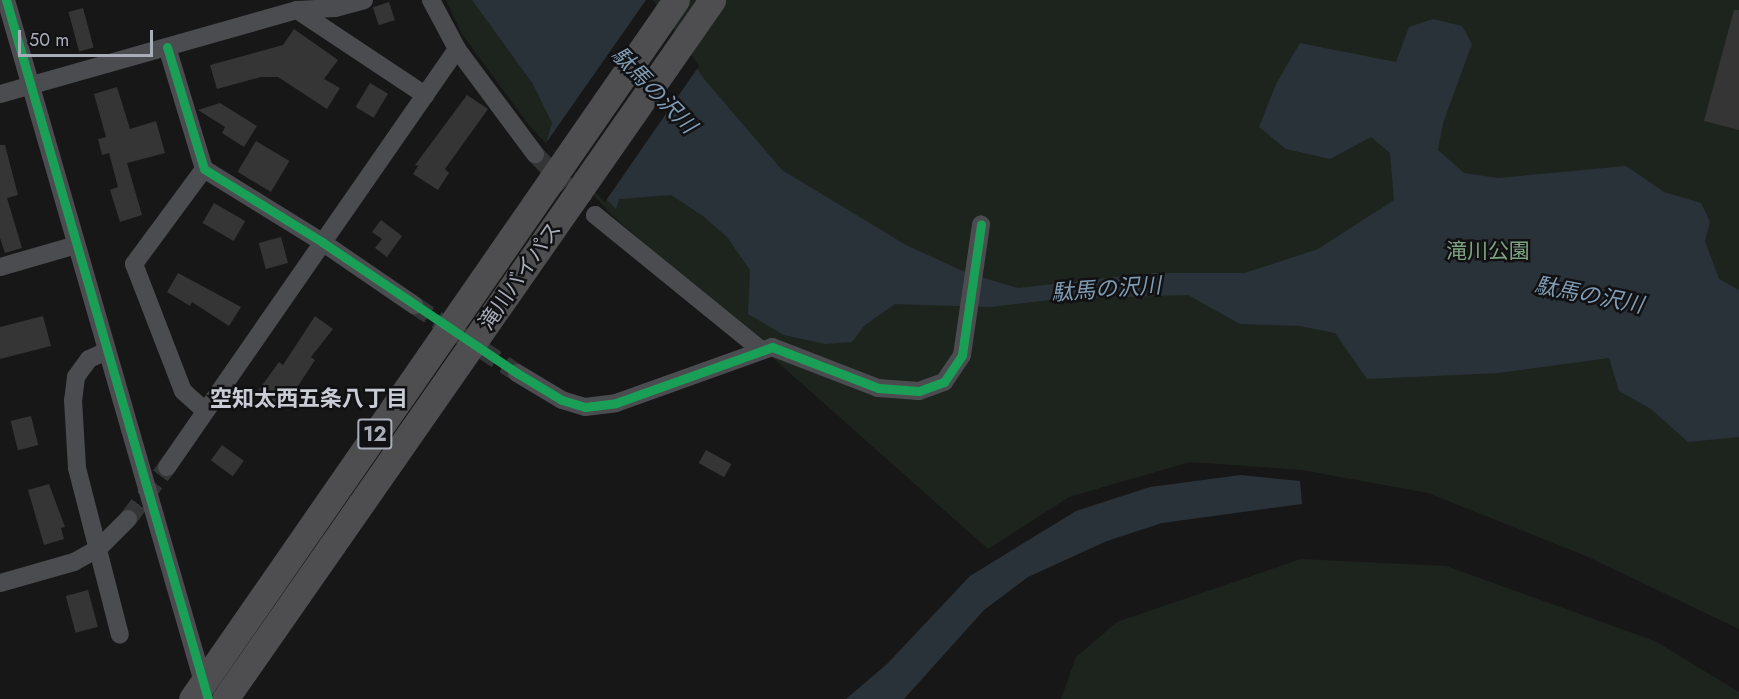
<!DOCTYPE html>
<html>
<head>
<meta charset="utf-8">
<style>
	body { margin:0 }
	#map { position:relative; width:1739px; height:699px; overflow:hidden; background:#171717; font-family:Jost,"Noto Sans JP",sans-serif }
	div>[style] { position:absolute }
	.green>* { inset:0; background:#1d241e }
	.water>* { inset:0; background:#2a3239 }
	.pier>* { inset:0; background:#171717 }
	.building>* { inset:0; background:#353536; transform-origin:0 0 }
	.minor-tunnel>* { height:18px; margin-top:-9px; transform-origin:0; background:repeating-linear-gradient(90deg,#343537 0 18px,transparent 0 27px) }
	.minor>* { height:18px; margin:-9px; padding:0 9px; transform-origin:9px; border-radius:9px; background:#4b4c50 }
	.highway>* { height:27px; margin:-13.5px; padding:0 13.5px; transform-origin:13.5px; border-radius:13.5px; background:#4e4e51 }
	.cycleway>* { height:9px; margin:-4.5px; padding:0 4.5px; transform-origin:4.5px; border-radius:4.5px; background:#1a9f57 }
	span { translate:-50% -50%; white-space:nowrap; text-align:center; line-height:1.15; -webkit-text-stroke:5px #111113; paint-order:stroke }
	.shield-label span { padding:2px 4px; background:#111113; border:2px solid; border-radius:4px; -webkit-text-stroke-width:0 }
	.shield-label { font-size:20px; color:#a8adb8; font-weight:700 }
	.park-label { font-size:21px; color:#7fa381 }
	.street-label { font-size:21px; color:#a8adb8 }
	.water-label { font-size:22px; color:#7f9bb3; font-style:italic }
	.neighbourhood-label { font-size:22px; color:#c9ccd4; font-weight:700 }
	.scale { position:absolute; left:18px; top:30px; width:135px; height:27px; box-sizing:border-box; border:3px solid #a8adb8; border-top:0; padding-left:8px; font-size:18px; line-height:21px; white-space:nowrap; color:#a8adb8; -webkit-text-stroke:4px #111113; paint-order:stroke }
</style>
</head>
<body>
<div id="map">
	<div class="green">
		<div style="clip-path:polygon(446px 0,1739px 0,1739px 629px,1586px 556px,1428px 493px,1302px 470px,1190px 462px,1069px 497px,988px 549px,611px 214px,528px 124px,462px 34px)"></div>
		<div style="clip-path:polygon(1301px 559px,1446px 566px,1655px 641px,1739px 692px,1739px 699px,1061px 699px,1076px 657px,1117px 622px)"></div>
	</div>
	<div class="water">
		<div style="clip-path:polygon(472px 0,650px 0,704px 79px,782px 170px,906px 245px,967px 273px,1018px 288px,1153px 273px,1245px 273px,1318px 249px,1394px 200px,1390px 153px,1371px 137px,1330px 159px,1286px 149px,1259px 127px,1276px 84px,1300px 43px,1396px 62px,1409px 27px,1433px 19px,1462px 26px,1472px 44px,1443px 123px,1438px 150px,1464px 173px,1498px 178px,1626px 166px,1664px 192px,1701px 203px,1710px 222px,1705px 241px,1719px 279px,1739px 290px,1739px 437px,1688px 442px,1651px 409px,1619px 391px,1609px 358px,1499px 373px,1367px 379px,1335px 333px,1300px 326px,1240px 324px,1188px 295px,1057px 299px,990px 307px,895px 304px,865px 325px,852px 342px,825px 344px,784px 335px,748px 314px,750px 270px,727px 237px,703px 216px,671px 195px,619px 199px,616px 209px,547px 140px,552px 123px,533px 84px)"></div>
		<div style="clip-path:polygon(1241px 475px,1300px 481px,1302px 504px,1162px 523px,1107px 541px,1028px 577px,984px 610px,904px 699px,846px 699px,887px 664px,970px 576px,1076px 511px,1150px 487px)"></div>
	</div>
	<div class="pier">
		<div style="clip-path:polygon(646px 0,653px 0,699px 66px,605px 202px,546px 143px)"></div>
	</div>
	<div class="building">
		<div style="left:389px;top:2px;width:19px;height:17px;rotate:72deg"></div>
		<div style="left:83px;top:8px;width:41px;height:15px;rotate:75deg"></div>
		<div style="clip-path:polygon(1734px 10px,1739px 10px,1739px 130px,1704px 121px)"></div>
		<div style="clip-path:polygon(294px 29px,338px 60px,324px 79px,340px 88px,327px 109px,278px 77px,261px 77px,217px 89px,210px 65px,283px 45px)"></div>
		<div style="left:370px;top:83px;width:21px;height:28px;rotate:31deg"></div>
		<div style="clip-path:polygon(117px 87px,130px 129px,156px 121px,165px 153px,127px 163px,142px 215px,120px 222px,110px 190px,118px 187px,109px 153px,102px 155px,98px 139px,106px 137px,94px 94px)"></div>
		<div style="clip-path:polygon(467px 95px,488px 109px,445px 169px,449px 173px,438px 190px,413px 174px,418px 166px,415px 165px)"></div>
		<div style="clip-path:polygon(220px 103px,257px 126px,244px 147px,222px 133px,225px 127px,198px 110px)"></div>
		<div style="left:256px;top:141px;width:39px;height:36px;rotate:31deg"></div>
		<div style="clip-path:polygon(0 145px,5px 145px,18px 195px,7px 198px,22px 248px,5px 253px,0 238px)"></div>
		<div style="left:214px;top:203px;width:36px;height:23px;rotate:30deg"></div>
		<div style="clip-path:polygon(381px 220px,402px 236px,387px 257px,375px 248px,382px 239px,372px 232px)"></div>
		<div style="left:281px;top:237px;width:27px;height:23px;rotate:75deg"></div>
		<div style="clip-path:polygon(178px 273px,241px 307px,229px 326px,192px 302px,190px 306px,167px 292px)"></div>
		<div style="clip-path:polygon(43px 316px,51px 346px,0 359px,0 327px)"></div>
		<div style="clip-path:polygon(315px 316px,333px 329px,311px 357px,315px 360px,283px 409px,258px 391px,279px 362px,283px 365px)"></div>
		<div style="left:31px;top:416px;width:30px;height:21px;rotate:76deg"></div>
		<div style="left:222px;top:445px;width:27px;height:19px;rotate:36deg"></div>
		<div style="left:706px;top:450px;width:29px;height:15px;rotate:29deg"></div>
		<div style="clip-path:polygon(49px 484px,65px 527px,61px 528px,64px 539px,44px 545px,28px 490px)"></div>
		<div style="left:88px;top:590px;width:38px;height:23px;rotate:75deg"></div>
	</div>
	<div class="minor-tunnel">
		<div style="left:535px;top:154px;width:86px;rotate:45.5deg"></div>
		<div style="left:414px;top:305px;width:123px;rotate:33.4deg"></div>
		<div style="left:128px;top:519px;width:65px;rotate:-53.1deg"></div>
	</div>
	<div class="minor">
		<div style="left:6px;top:0;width:717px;rotate:73.89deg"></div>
		<div style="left:431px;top:0;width:55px;rotate:62deg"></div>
		<div style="left:457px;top:49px;width:131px;rotate:53.4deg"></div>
		<div style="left:297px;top:10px;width:38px;rotate:-3deg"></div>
		<div style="left:335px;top:8px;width:30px;rotate:-15deg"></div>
		<div style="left:167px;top:47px;width:127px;rotate:73.1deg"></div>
		<div style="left:204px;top:169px;width:139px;rotate:31.7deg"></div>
		<div style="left:322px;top:242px;width:112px;rotate:34.4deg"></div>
		<div style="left:0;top:94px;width:309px;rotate:-15.8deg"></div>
		<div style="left:297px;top:10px;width:154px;rotate:33.6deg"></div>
		<div style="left:204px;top:169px;width:118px;rotate:126.4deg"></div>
		<div style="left:134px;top:264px;width:136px;rotate:68.9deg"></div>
		<div style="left:183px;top:391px;width:30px;rotate:42deg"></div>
		<div style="left:595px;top:215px;width:214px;rotate:39.1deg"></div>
		<div style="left:0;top:267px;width:79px;rotate:-16.1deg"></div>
		<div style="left:107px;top:351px;width:20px;rotate:156deg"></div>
		<div style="left:89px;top:359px;width:22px;rotate:126deg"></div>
		<div style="left:76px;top:377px;width:23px;rotate:97deg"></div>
		<div style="left:73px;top:400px;width:68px;rotate:86.6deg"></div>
		<div style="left:77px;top:468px;width:172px;rotate:75.6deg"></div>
		<div style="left:517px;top:373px;width:52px;rotate:31deg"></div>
		<div style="left:562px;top:400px;width:24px;rotate:17deg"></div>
		<div style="left:585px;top:407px;width:31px;rotate:-7deg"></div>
		<div style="left:616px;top:403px;width:166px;rotate:-19.7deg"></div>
		<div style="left:772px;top:347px;width:114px;rotate:21.1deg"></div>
		<div style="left:878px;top:388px;width:41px;rotate:4.2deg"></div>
		<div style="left:919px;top:391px;width:27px;rotate:-20deg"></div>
		<div style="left:944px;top:382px;width:32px;rotate:-56deg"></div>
		<div style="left:962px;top:355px;width:132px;rotate:-81.7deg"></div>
		<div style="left:167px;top:467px;width:509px;rotate:-55.25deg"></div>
		<div style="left:0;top:583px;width:77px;rotate:-15.8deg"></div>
		<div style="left:74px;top:562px;width:29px;rotate:-29deg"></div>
		<div style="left:99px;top:548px;width:41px;rotate:-45deg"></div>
	</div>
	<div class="highway">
		<div style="left:192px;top:699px;width:850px;rotate:-55.3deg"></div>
		<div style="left:225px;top:699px;width:852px;rotate:-55.13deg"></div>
	</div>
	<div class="cycleway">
		<div style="left:6px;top:0;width:728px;rotate:73.88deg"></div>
		<div style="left:167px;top:47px;width:127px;rotate:73.1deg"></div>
		<div style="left:204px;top:169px;width:139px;rotate:31.7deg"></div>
		<div style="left:322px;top:242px;width:235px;rotate:33.9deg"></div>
		<div style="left:517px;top:373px;width:52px;rotate:31deg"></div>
		<div style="left:562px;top:400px;width:24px;rotate:17deg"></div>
		<div style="left:585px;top:407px;width:31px;rotate:-7deg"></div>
		<div style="left:616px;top:403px;width:166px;rotate:-19.7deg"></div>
		<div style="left:772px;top:347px;width:114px;rotate:21.1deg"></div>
		<div style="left:878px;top:388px;width:41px;rotate:4.2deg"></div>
		<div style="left:919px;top:391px;width:27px;rotate:-20deg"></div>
		<div style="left:944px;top:382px;width:32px;rotate:-56deg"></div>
		<div style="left:962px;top:355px;width:132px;rotate:-81.7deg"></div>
	</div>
	<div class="shield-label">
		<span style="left:375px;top:434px">12</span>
	</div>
	<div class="park-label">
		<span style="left:1488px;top:251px">滝川公園</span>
	</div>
	<div class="street-label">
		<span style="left:520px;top:276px;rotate:-55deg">滝川バイパス</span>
	</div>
	<div class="water-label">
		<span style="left:654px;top:90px;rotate:46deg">駄馬の沢川</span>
		<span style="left:1106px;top:289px;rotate:-4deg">駄馬の沢川</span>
		<span style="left:1589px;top:295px;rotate:11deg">駄馬の沢川</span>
	</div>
	<div class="neighbourhood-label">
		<span style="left:309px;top:399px">空知太西五条八丁目</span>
	</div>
	<div class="scale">50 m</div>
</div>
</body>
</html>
